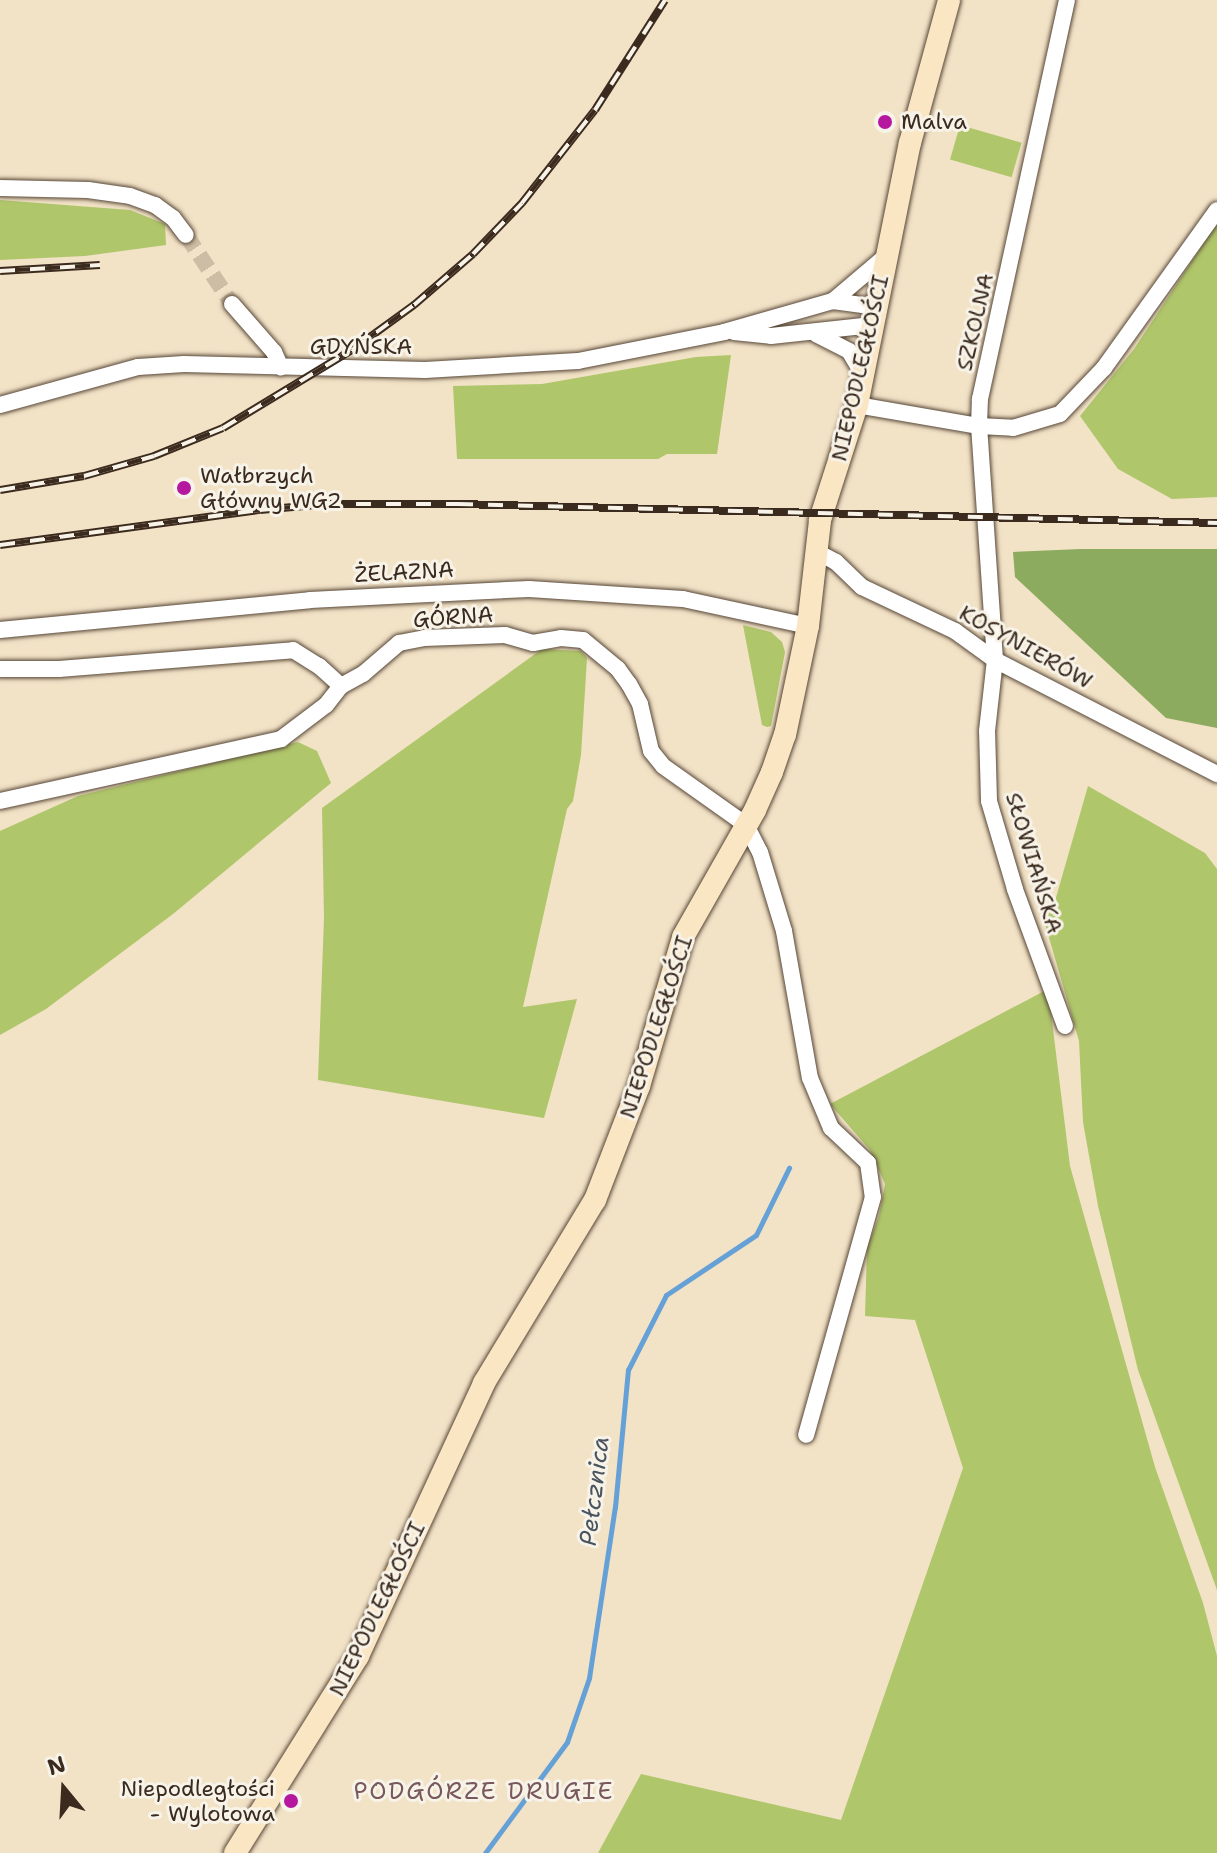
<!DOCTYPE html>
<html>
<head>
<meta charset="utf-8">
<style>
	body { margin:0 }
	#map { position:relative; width:1217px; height:1853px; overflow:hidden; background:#f2e2c6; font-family:"Shantell Sans",sans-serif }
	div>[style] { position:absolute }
	.green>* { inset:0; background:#b0c66b; transform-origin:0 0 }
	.forest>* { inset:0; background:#8cab5f }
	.stream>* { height:5px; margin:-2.5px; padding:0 2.5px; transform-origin:2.5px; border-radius:2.5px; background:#65a1d6 }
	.minor-tunnel>* { height:16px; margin-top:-8px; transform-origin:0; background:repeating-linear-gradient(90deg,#cdbda4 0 16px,transparent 0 24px) }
	.roads { filter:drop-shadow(0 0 2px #564637) drop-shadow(0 0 2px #564637) }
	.minor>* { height:16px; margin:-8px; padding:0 8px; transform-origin:8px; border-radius:8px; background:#fff }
	.secondary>* { height:22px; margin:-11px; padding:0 11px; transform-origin:11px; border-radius:11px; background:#fbe6c4 }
	.rail>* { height:8px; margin-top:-4px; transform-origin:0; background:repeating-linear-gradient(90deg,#f7f3e8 0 15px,#3b2a1e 0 30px); box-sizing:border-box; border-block:2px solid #3b2a1e }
	.dots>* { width:22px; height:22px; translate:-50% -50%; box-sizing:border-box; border:4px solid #f7f3e8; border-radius:50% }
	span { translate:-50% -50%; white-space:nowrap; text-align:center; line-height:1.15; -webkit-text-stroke:6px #f7f3e8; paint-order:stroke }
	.poi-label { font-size:22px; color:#3b2a1e }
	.left { translate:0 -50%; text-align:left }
	.right { translate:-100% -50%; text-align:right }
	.street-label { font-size:22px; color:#3b2a1e }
	.water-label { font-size:24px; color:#4a545e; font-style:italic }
	.neighbourhood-label { font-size:24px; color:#79585c; letter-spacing:2px }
	.north { position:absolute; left:24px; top:1749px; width:80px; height:80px; -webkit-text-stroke:6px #f7f3e8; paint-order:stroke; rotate:342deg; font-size:22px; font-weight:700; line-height:32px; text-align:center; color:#3b2a1e }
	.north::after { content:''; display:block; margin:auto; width:28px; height:36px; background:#3b2a1e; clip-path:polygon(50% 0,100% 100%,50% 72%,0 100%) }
</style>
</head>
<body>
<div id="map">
	<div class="green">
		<div style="left:960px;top:125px;width:64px;height:36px;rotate:16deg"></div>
		<div style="clip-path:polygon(0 200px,130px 210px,165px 224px,166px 245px,85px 256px,0 260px)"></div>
		<div style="clip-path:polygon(1217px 223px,1217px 497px,1172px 499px,1118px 469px,1080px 416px,1134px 349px)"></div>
		<div style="clip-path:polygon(731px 355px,717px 454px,667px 454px,658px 459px,457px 459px,453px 386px,542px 384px,696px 357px)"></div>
		<div style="clip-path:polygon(743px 625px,771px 632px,782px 642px,785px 652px,771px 726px,767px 727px,762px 725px)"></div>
		<div style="clip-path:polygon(542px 649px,581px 651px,587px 658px,581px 755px,573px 801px,567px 809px,523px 1007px,577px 999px,544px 1118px,318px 1080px,324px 918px,322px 808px)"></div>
		<div style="clip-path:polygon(298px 742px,317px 751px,331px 783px,173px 914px,46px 1009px,0 1035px,0 831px,78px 796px)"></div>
		<div style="clip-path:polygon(1088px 786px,1205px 853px,1217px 869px,1217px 1590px,1138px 1370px,1098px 1206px,1083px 1122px,1079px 1041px,1041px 910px,1055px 901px)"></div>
		<div style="clip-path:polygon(1048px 989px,1070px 1166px,1155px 1467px,1203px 1603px,1217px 1656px,1217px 1853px,598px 1853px,641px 1774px,841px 1820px,963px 1468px,915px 1320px,865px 1316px,867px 1248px,879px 1216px,885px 1184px,870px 1150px,830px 1104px)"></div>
	</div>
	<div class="forest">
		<div style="clip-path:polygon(1081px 549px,1217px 549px,1217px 728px,1166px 718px,1015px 577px,1013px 552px)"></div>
	</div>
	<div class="stream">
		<div style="left:485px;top:1853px;width:138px;rotate:-53.5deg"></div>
		<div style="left:567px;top:1742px;width:68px;rotate:-71deg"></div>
		<div style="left:589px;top:1678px;width:173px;rotate:-81.4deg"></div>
		<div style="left:615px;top:1507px;width:138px;rotate:-84.6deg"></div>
		<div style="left:628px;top:1370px;width:84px;rotate:-63.1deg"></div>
		<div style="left:666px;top:1295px;width:108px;rotate:-33.7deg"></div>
		<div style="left:756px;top:1235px;width:75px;rotate:-63.8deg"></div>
	</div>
	<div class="minor-tunnel">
		<div style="left:186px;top:235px;width:83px;rotate:56.3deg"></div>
	</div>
	<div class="roads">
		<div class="minor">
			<div style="left:0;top:188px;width:88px;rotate:1.3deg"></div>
			<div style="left:88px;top:190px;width:42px;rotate:8.1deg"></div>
			<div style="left:130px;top:196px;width:27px;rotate:20deg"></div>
			<div style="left:155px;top:205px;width:22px;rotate:36deg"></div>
			<div style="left:173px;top:218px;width:21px;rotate:53deg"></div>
			<div style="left:833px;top:301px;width:71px;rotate:-40.4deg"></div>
			<div style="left:232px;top:304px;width:64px;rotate:48.8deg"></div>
			<div style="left:274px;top:352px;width:17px;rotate:66deg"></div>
			<div style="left:734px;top:332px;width:37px;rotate:6deg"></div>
			<div style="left:771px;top:336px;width:102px;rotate:-6.2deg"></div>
			<div style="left:816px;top:334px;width:37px;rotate:27deg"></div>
			<div style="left:849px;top:351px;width:26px;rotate:59deg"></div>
			<div style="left:0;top:405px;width:143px;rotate:-15.4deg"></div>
			<div style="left:138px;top:367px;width:46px;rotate:-3.7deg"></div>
			<div style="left:184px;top:364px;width:241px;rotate:1.4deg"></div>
			<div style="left:425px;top:370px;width:153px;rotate:-3.4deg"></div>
			<div style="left:578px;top:361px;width:149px;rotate:-11.2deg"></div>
			<div style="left:724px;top:332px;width:113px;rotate:-15.9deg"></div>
			<div style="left:833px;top:301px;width:43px;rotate:7.9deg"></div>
			<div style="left:857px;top:405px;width:124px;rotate:9.8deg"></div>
			<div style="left:979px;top:426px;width:34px;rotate:3deg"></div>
			<div style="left:1013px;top:428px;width:49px;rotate:-16.6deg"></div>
			<div style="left:1060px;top:414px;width:64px;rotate:-46.3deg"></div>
			<div style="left:1104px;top:368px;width:194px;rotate:-54.4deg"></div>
			<div style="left:819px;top:553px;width:19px;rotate:28deg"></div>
			<div style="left:836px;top:562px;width:36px;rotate:44deg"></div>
			<div style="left:862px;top:587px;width:103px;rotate:25.3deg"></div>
			<div style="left:955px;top:631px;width:49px;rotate:35.9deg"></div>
			<div style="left:995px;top:660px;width:250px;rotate:27.2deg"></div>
			<div style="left:0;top:630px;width:311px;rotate:-5.5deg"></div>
			<div style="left:310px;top:600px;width:219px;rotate:-2.9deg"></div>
			<div style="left:529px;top:589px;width:154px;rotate:3.7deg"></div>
			<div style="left:683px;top:599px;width:128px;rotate:12.2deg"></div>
			<div style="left:0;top:669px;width:59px"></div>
			<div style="left:59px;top:669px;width:235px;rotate:-4.6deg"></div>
			<div style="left:293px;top:650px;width:31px;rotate:32deg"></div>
			<div style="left:319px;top:666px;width:30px;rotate:42deg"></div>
			<div style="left:0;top:801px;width:288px;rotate:-12.4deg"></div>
			<div style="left:281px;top:739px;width:56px;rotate:-37.1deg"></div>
			<div style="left:326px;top:705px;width:24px;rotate:-52deg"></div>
			<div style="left:341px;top:686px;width:25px;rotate:-29deg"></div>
			<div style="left:363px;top:674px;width:48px;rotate:-40.7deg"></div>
			<div style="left:399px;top:643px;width:25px;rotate:-11deg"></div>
			<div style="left:424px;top:638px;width:81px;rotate:-2.1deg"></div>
			<div style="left:505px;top:635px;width:29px;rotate:16deg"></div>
			<div style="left:533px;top:643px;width:28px;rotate:-10deg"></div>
			<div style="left:561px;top:638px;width:22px;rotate:5deg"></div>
			<div style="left:583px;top:640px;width:45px;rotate:39.6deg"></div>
			<div style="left:618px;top:669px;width:19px;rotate:54deg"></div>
			<div style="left:629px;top:684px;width:23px;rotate:61deg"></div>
			<div style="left:640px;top:704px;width:48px;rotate:76.8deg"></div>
			<div style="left:651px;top:751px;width:19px;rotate:51deg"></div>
			<div style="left:663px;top:766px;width:102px;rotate:35.4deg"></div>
			<div style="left:746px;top:825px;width:30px;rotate:63deg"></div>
			<div style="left:760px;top:852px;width:83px;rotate:73.1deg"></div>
			<div style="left:784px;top:931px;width:149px;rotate:80deg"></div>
			<div style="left:810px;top:1078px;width:54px;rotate:67.2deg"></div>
			<div style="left:831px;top:1128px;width:51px;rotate:43.4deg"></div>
			<div style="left:868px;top:1163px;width:34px;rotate:82deg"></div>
			<div style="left:873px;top:1197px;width:247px;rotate:105.7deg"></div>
			<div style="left:1065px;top:1026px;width:146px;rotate:-110.1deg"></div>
			<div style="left:1015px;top:889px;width:92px;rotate:-106.5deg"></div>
			<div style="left:989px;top:801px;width:70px;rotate:-91.6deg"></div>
			<div style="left:987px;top:731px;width:71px;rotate:-83.6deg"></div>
			<div style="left:995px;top:660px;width:235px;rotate:-93.9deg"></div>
			<div style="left:979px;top:426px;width:27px;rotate:-88deg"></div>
			<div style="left:980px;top:399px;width:408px;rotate:-77.7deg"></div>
		</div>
		<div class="secondary">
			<div style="left:235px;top:1853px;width:232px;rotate:-58deg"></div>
			<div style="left:358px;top:1656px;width:301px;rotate:-65.2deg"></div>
			<div style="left:484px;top:1383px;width:214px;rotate:-58.8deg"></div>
			<div style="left:595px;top:1200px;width:122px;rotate:-68.9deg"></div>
			<div style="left:639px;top:1086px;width:155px;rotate:-73.5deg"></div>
			<div style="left:683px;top:937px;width:146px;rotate:-60.4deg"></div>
			<div style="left:755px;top:810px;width:42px;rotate:-65.9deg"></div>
			<div style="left:772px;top:772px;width:39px;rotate:-71deg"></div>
			<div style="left:785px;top:735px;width:111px;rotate:-78.1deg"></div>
			<div style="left:808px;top:626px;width:107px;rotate:-83.5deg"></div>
			<div style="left:820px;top:520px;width:121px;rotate:-72.2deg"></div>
			<div style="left:857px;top:405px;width:267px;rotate:-78.6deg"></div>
			<div style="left:910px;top:143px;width:148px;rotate:-74.7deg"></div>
		</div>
	</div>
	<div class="rail">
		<div style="left:0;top:271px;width:100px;rotate:-3.4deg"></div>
		<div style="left:0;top:490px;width:85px;rotate:-9.5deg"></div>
		<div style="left:84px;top:476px;width:73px;rotate:-15.9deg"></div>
		<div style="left:154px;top:456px;width:74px;rotate:-22.1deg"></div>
		<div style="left:223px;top:428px;width:151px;rotate:-31.2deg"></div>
		<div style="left:352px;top:350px;width:77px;rotate:-36deg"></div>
		<div style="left:414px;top:305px;width:78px;rotate:-40.8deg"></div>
		<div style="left:473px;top:254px;width:71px;rotate:-46.1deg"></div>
		<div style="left:522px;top:203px;width:118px;rotate:-51.9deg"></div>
		<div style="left:595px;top:110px;width:130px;rotate:-57.5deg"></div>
		<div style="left:0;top:545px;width:262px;rotate:-7.7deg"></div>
		<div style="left:260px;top:510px;width:66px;rotate:-5.2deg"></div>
		<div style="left:326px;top:504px;width:132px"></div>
		<div style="left:458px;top:504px;width:759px;rotate:1.43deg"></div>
	</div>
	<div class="dots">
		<div style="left:885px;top:122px;background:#b5179e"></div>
		<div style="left:184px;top:488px;background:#b5179e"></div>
		<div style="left:291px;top:1801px;background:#b5179e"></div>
	</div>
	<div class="poi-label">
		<span class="left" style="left:901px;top:122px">Malva</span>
		<span class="left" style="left:200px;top:488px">Wałbrzych<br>Główny WG2</span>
		<span class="right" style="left:275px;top:1801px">Niepodległości<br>- Wylotowa</span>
	</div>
	<div class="street-label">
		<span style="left:975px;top:322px;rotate:-77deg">SZKOLNA</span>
		<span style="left:361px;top:347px">GDYŃSKA</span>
		<span style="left:860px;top:368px;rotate:-77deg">NIEPODLEGŁOŚCI</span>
		<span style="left:404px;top:572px;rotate:-3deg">ŻELAZNA</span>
		<span style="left:453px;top:617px;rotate:-4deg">GÓRNA</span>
		<span style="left:1026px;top:647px;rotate:29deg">KOSYNIERÓW</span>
		<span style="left:1034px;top:863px;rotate:73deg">SŁOWIAŃSKA</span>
		<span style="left:656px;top:1027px;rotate:-72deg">NIEPODLEGŁOŚCI</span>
		<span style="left:377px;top:1609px;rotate:-64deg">NIEPODLEGŁOŚCI</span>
	</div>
	<div class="water-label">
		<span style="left:595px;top:1491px;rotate:-83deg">Pełcznica</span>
	</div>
	<div class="neighbourhood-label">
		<span style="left:484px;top:1792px">PODGÓRZE DRUGIE</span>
	</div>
	<div class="north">N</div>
</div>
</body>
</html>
